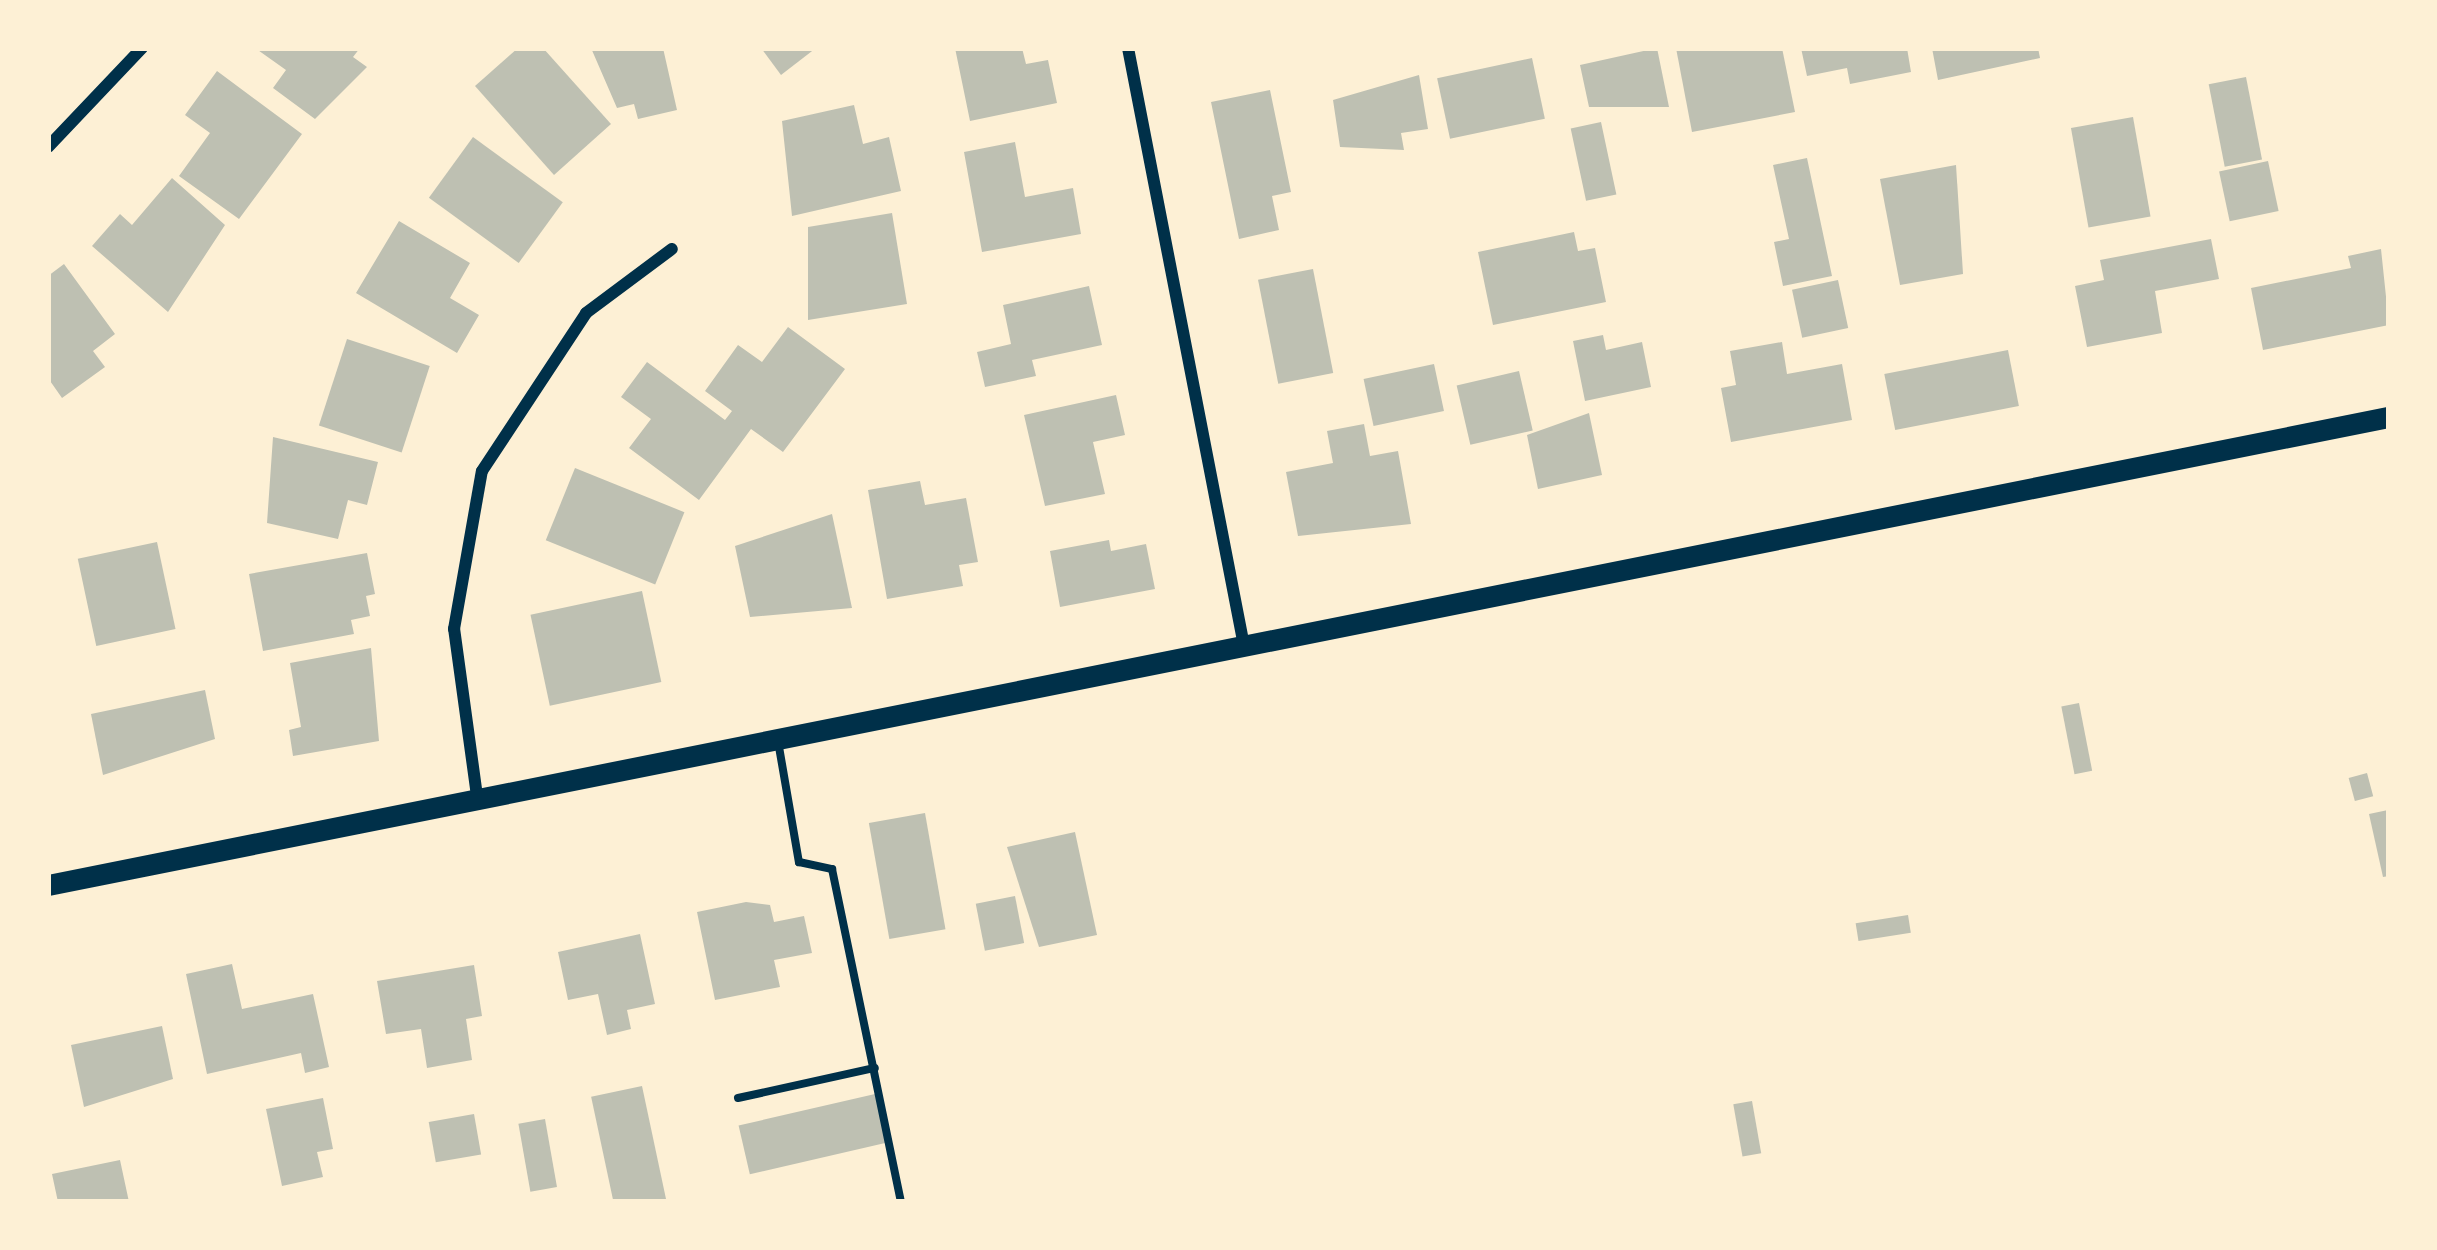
<!DOCTYPE html>
<html>
<head>
<meta charset="utf-8">
<style>
	body { margin:0 }
	#map { position:relative; width:2437px; height:1250px; overflow:hidden; background:#fdf0d5; font-family:Mulish,sans-serif }
	div>[style] { position:absolute }
	.building>* { inset:0; background:#bec0b2; transform-origin:0 0 }
	.service>* { height:8px; margin:-4px; padding:0 4px; transform-origin:4px; border-radius:4px; background:#003049 }
	.minor>* { height:12px; margin:-6px; padding:0 6px; transform-origin:6px; border-radius:6px; background:#003049 }
	.tertiary>* { height:21px; margin:-10.5px; padding:0 10.5px; transform-origin:10.5px; border-radius:10.5px; background:#003049 }
	span { translate:-50% -50%; white-space:nowrap; text-align:center; line-height:1.15; -webkit-text-stroke:9px #fdf0d5; paint-order:stroke }
	.frame { position:absolute; inset:0; border:51px solid #fdf0d5; pointer-events:none }
</style>
</head>
<body>
<div id="map">
	<div class="building">
		<div style="clip-path:polygon(255px 48px,360px 48px,353px 57px,367px 67px,315px 119px,273px 88px,286px 70px)"></div>
		<div style="clip-path:polygon(518px 48px,543px 48px,611px 124px,554px 175px,475px 86px)"></div>
		<div style="clip-path:polygon(591px 48px,663px 48px,677px 110px,638px 119px,634px 104px,617px 108px)"></div>
		<div style="clip-path:polygon(761px 48px,816px 48px,781px 75px)"></div>
		<div style="clip-path:polygon(955px 48px,1022px 48px,1026px 64px,1048px 60px,1057px 103px,970px 121px)"></div>
		<div style="clip-path:polygon(1657px 48px,1669px 107px,1589px 107px,1580px 65px)"></div>
		<div style="clip-path:polygon(1676px 48px,1782px 48px,1795px 112px,1692px 132px)"></div>
		<div style="clip-path:polygon(1801px 48px,1907px 48px,1911px 72px,1850px 84px,1847px 68px,1807px 76px)"></div>
		<div style="clip-path:polygon(1932px 48px,2038px 48px,2040px 58px,1938px 80px)"></div>
		<div style="left:1532px;top:58px;width:62px;height:97px;rotate:78deg"></div>
		<div style="clip-path:polygon(217px 71px,302px 134px,239px 219px,179px 176px,210px 133px,185px 115px)"></div>
		<div style="clip-path:polygon(1419px 75px,1428px 129px,1401px 133px,1404px 150px,1340px 147px,1333px 100px)"></div>
		<div style="left:2246px;top:77px;width:84px;height:38px;rotate:79deg"></div>
		<div style="clip-path:polygon(1270px 90px,1291px 192px,1272px 196px,1279px 230px,1239px 239px,1211px 102px)"></div>
		<div style="clip-path:polygon(854px 105px,863px 144px,889px 137px,901px 191px,792px 216px,782px 121px)"></div>
		<div style="left:2133px;top:117px;width:101px;height:63px;rotate:80deg"></div>
		<div style="left:1601px;top:122px;width:74px;height:31px;rotate:78deg"></div>
		<div style="left:473px;top:137px;width:111px;height:75px;rotate:36deg"></div>
		<div style="clip-path:polygon(1015px 142px,1025px 197px,1073px 188px,1081px 234px,982px 252px,964px 152px)"></div>
		<div style="clip-path:polygon(1807px 158px,1832px 276px,1783px 286px,1774px 242px,1789px 239px,1773px 165px)"></div>
		<div style="left:2268px;top:161px;width:51px;height:50px;rotate:78deg"></div>
		<div style="clip-path:polygon(1956px 165px,1963px 274px,1900px 285px,1880px 179px)"></div>
		<div style="clip-path:polygon(172px 178px,225px 225px,168px 312px,92px 246px,120px 214px,132px 225px)"></div>
		<div style="clip-path:polygon(892px 213px,907px 304px,808px 320px,808px 227px)"></div>
		<div style="clip-path:polygon(399px 221px,470px 263px,450px 298px,479px 315px,457px 353px,356px 293px)"></div>
		<div style="clip-path:polygon(1574px 232px,1578px 251px,1595px 248px,1606px 302px,1493px 325px,1478px 252px)"></div>
		<div style="clip-path:polygon(2211px 239px,2219px 279px,2155px 291px,2162px 333px,2087px 347px,2075px 286px,2104px 280px,2100px 260px)"></div>
		<div style="clip-path:polygon(2381px 249px,2389px 325px,2263px 350px,2251px 288px,2351px 268px,2348px 256px)"></div>
		<div style="clip-path:polygon(64px 264px,115px 334px,93px 351px,105px 367px,62px 398px,48px 378px,48px 276px)"></div>
		<div style="left:1313px;top:269px;width:106px;height:56px;rotate:79deg"></div>
		<div style="left:1838px;top:280px;width:49px;height:47px;rotate:78deg"></div>
		<div style="clip-path:polygon(1089px 286px,1102px 345px,1032px 360px,1036px 376px,985px 387px,977px 352px,1011px 344px,1003px 305px)"></div>
		<div style="clip-path:polygon(788px 327px,845px 369px,783px 452px,751px 429px,699px 500px,629px 448px,651px 419px,621px 397px,647px 362px,725px 420px,732px 411px,705px 391px,738px 345px,762px 362px)"></div>
		<div style="clip-path:polygon(1603px 335px,1606px 350px,1642px 342px,1651px 387px,1585px 401px,1573px 341px)"></div>
		<div style="left:347px;top:339px;width:87px;height:91px;rotate:18deg"></div>
		<div style="clip-path:polygon(1782px 342px,1787px 374px,1842px 364px,1852px 420px,1731px 442px,1721px 388px,1736px 385px,1730px 351px)"></div>
		<div style="left:2008px;top:350px;width:57px;height:126px;rotate:79deg"></div>
		<div style="left:1434px;top:364px;width:48px;height:72px;rotate:78deg"></div>
		<div style="left:1519px;top:371px;width:61px;height:64px;rotate:77deg"></div>
		<div style="clip-path:polygon(1116px 395px,1125px 435px,1093px 442px,1105px 494px,1045px 506px,1024px 415px)"></div>
		<div style="clip-path:polygon(1589px 413px,1602px 475px,1538px 489px,1527px 435px)"></div>
		<div style="clip-path:polygon(1364px 424px,1370px 456px,1398px 451px,1411px 524px,1298px 536px,1286px 472px,1333px 463px,1327px 431px)"></div>
		<div style="clip-path:polygon(273px 437px,378px 462px,367px 505px,348px 500px,338px 539px,267px 523px)"></div>
		<div style="left:575px;top:468px;width:118px;height:78px;rotate:22deg"></div>
		<div style="clip-path:polygon(920px 481px,925px 505px,966px 498px,978px 562px,959px 565px,963px 586px,887px 599px,868px 490px)"></div>
		<div style="clip-path:polygon(832px 514px,852px 608px,750px 617px,735px 546px)"></div>
		<div style="clip-path:polygon(1109px 540px,1111px 551px,1146px 544px,1155px 589px,1060px 607px,1050px 551px)"></div>
		<div style="left:157px;top:542px;width:89px;height:81px;rotate:78deg"></div>
		<div style="clip-path:polygon(367px 553px,375px 594px,366px 596px,370px 616px,351px 620px,354px 634px,263px 651px,249px 574px)"></div>
		<div style="left:642px;top:591px;width:93px;height:114px;rotate:78deg"></div>
		<div style="clip-path:polygon(371px 648px,379px 741px,293px 756px,289px 730px,301px 727px,290px 663px)"></div>
		<div style="clip-path:polygon(205px 690px,215px 739px,103px 775px,91px 714px)"></div>
		<div style="left:2079px;top:703px;width:69px;height:18px;rotate:79deg"></div>
		<div style="left:2367px;top:773px;width:24px;height:19px;rotate:75deg"></div>
		<div style="clip-path:polygon(2388px 810px,2389px 876px,2383px 877px,2369px 814px)"></div>
		<div style="left:925px;top:813px;width:118px;height:57px;rotate:80deg"></div>
		<div style="clip-path:polygon(1075px 832px,1097px 935px,1039px 947px,1007px 847px)"></div>
		<div style="left:1015px;top:896px;width:48px;height:40px;rotate:79deg"></div>
		<div style="clip-path:polygon(746px 902px,770px 905px,774px 922px,804px 916px,812px 953px,774px 960px,780px 987px,715px 1000px,697px 912px)"></div>
		<div style="left:1908px;top:915px;width:18px;height:53px;rotate:81deg"></div>
		<div style="clip-path:polygon(640px 934px,655px 1004px,627px 1010px,631px 1029px,607px 1035px,598px 994px,568px 1000px,558px 952px)"></div>
		<div style="clip-path:polygon(232px 964px,242px 1009px,313px 994px,329px 1067px,305px 1073px,301px 1053px,207px 1074px,186px 974px)"></div>
		<div style="clip-path:polygon(474px 965px,482px 1016px,466px 1019px,472px 1060px,427px 1068px,421px 1029px,386px 1034px,377px 981px)"></div>
		<div style="clip-path:polygon(162px 1026px,173px 1079px,84px 1107px,71px 1045px)"></div>
		<div style="left:642px;top:1086px;width:118px;height:52px;rotate:78deg"></div>
		<div style="left:875px;top:1094px;width:50px;height:140px;rotate:77deg"></div>
		<div style="clip-path:polygon(323px 1098px,333px 1149px,317px 1152px,323px 1177px,282px 1186px,266px 1109px)"></div>
		<div style="left:1752px;top:1101px;width:53px;height:19px;rotate:80deg"></div>
		<div style="left:474px;top:1114px;width:41px;height:46px;rotate:80deg"></div>
		<div style="left:545px;top:1119px;width:69px;height:27px;rotate:80deg"></div>
		<div style="clip-path:polygon(120px 1160px,129px 1202px,58px 1202px,52px 1174px)"></div>
	</div>
	<div class="service">
		<div style="left:778px;top:741px;width:123px;rotate:80.2deg"></div>
		<div style="left:799px;top:862px;width:34px;rotate:12deg"></div>
		<div style="left:832px;top:869px;width:340px;rotate:78.3deg"></div>
		<div style="left:738px;top:1098px;width:140px;rotate:-12.4deg"></div>
	</div>
	<div class="minor">
		<div style="left:1128px;top:48px;width:609px;rotate:79.02deg"></div>
		<div style="left:48px;top:147px;width:137px;rotate:-46.5deg"></div>
		<div style="left:477px;top:796px;width:169px;rotate:-97.8deg"></div>
		<div style="left:454px;top:629px;width:160px;rotate:-80deg"></div>
		<div style="left:482px;top:471px;width:189px;rotate:-56.6deg"></div>
		<div style="left:586px;top:313px;width:107px;rotate:-36.7deg"></div>
	</div>
	<div class="tertiary">
		<div style="left:48px;top:885px;width:2387px;rotate:-11.31deg"></div>
	</div>
	<div class="frame"></div>
</div>
</body>
</html>
